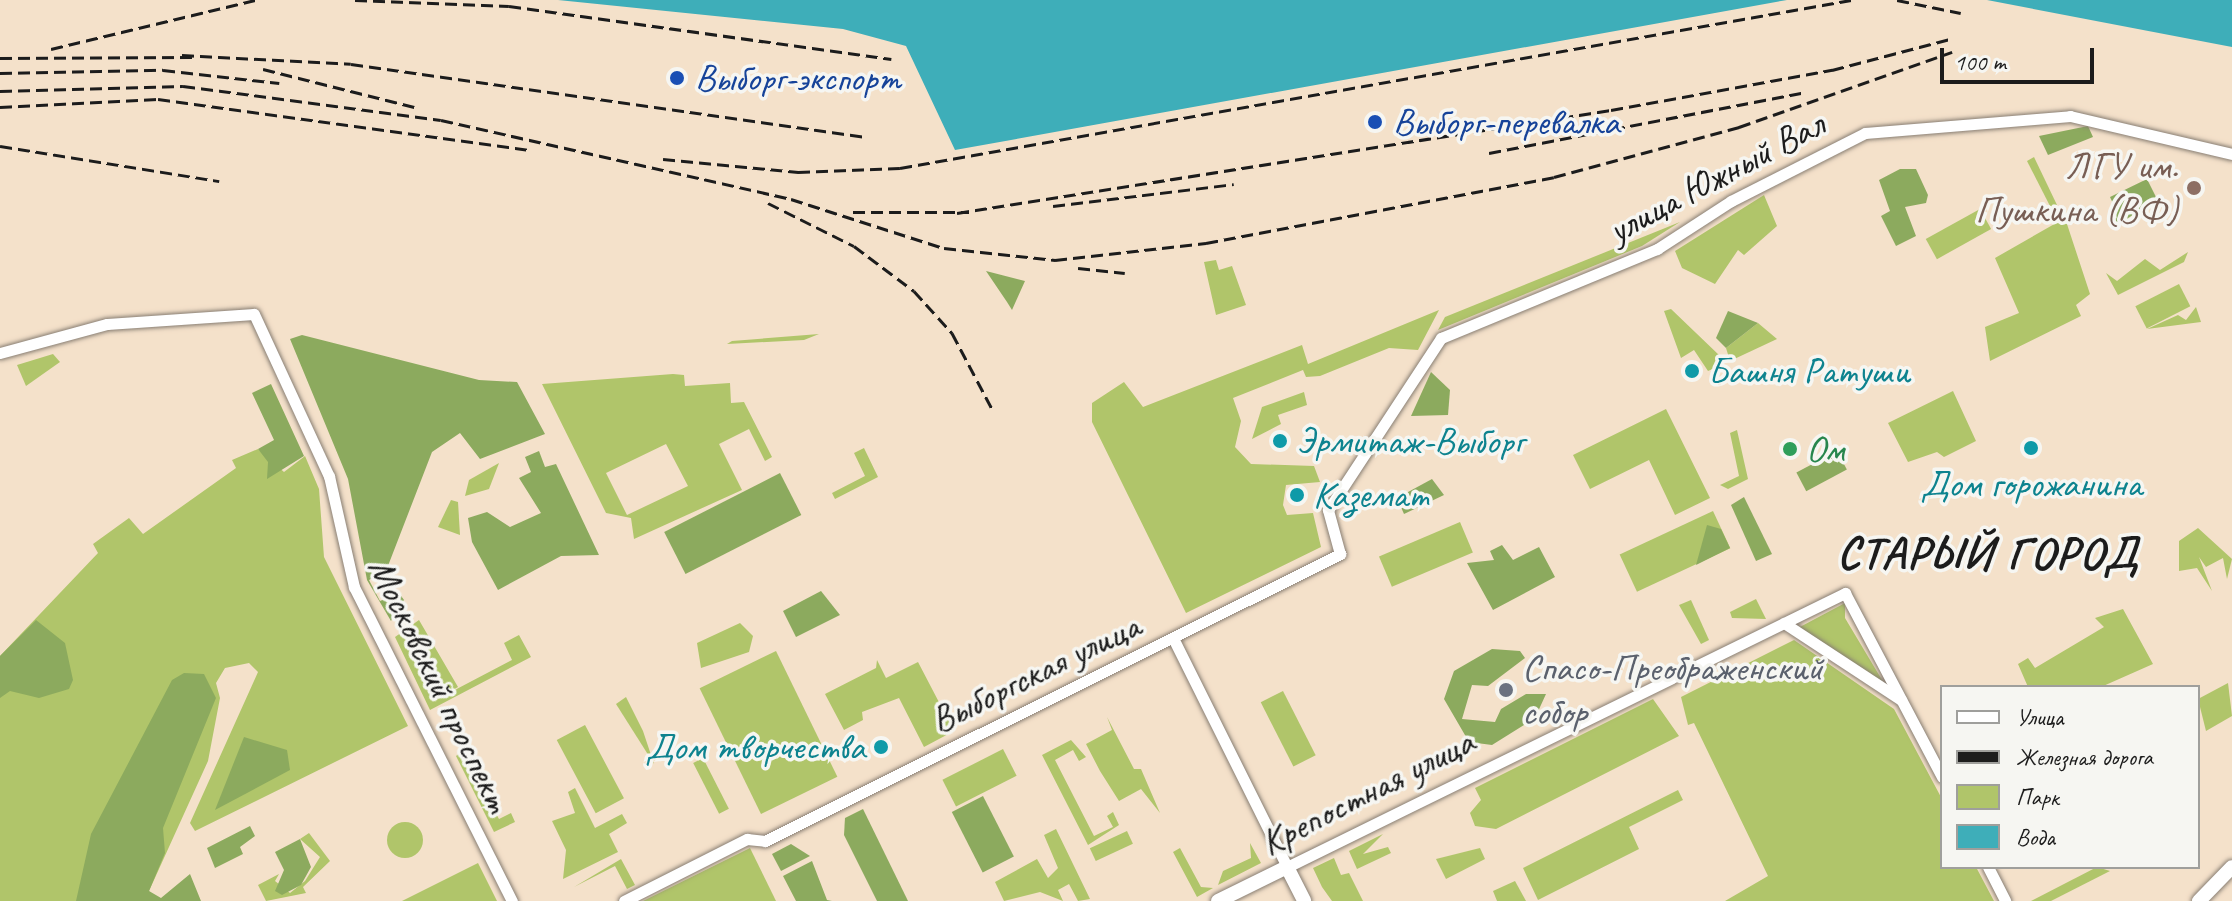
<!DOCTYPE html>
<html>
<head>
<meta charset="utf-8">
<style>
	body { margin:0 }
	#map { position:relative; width:2232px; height:901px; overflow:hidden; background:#f4e1ca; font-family:Caveat,sans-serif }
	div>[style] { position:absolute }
	.green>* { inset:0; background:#b0c56a; transform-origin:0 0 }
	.round { border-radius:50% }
	.forest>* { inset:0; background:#8caa5e; transform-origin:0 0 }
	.water>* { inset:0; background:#3eaeb9 }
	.roads { filter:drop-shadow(0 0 2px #887e73) drop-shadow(0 0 2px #887e73) }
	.minor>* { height:11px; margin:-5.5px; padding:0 5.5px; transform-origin:5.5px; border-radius:5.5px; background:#fff }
	.major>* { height:14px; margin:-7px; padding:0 7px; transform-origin:7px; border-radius:7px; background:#fff }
	.rail>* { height:3px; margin-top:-1.5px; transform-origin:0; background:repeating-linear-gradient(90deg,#1c1c1c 0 12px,transparent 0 18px) }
	.dots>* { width:22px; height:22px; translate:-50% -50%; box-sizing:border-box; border:4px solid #f6f6f2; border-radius:50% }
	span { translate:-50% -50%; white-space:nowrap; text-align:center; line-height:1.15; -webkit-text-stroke:7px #f6f6f2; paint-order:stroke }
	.transit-label { font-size:38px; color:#164399 }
	.left { translate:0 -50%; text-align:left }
	.education-label { font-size:38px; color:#785e54 }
	.right { translate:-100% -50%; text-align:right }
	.street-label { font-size:38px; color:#1c1c1c }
	.culture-label { font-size:38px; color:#0d838f }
	.leisure-label { font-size:38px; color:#27864d }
	.worship-label { font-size:38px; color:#5b616d }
	.district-label { font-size:46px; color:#1c1c1c; font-weight:700; letter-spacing:2px }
	.legend { position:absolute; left:1940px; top:685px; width:260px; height:184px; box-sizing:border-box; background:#f6f6f2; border:2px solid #9f9f9c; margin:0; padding:10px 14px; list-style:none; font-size:24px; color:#1c1c1c }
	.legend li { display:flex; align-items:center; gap:16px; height:40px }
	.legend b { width:40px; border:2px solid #9f9f9c }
	.scale { position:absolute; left:1940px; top:48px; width:154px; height:36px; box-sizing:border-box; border:4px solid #1c1c1c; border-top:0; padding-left:10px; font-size:24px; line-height:28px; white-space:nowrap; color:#1c1c1c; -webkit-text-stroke:6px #f6f6f2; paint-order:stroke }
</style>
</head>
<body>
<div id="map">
	<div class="green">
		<div style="clip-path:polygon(2034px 157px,2057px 205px,2051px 208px,2027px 161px)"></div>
		<div style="clip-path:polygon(1764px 195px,1777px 226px,1744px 255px,1738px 250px,1715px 284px,1682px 268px,1675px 251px)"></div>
		<div style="left:1980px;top:209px;width:23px;height:62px;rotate:61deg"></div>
		<div style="clip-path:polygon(2065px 218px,2090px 294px,2076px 305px,2081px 316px,1990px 361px,1985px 327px,2019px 313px,1995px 258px)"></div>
		<div style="clip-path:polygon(1680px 222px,1642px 246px,1438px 330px,1445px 317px)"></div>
		<div style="clip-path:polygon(2188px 252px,2184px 262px,2118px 295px,2106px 273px,2117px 281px,2145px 259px,2160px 270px)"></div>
		<div style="clip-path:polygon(1216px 260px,1219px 270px,1232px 266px,1246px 305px,1216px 315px,1204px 262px)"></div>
		<div style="left:2179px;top:284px;width:25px;height:49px;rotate:63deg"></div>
		<div style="clip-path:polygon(2196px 307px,2201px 322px,2147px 329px,2178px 315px,2186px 320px)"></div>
		<div style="clip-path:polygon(1671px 309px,1720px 356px,1724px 364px,1708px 371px,1694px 350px,1681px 358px,1664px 311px)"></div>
		<div style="clip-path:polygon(1439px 310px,1418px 350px,1389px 348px,1320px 376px,1306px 377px,1303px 370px,1233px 398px,1241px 421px,1235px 447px,1251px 464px,1314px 466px,1320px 482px,1286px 485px,1283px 505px,1287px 515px,1313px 513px,1321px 547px,1186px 613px,1092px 422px,1092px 403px,1124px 382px,1143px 407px,1302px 345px,1308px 364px)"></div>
		<div style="clip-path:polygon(1758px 323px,1777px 339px,1730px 361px,1726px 348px)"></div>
		<div style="clip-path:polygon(819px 334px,804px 340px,727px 344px,732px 341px)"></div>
		<div style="clip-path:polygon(53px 354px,60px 362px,26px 386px,17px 365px)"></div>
		<div style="clip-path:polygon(evenodd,673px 374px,684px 375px,685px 386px,730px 383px,731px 403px,744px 402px,772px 457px,765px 461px,749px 429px,719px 444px,742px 490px,634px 539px,631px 518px,606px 513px,542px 384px,673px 374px,666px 444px,688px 486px,627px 515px,606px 473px,666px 444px)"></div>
		<div style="clip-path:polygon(1953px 391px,1976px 441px,1944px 457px,1937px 452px,1908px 462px,1888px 423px)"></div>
		<div style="clip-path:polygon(1304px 392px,1307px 405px,1278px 415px,1281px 424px,1252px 439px,1262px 407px)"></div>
		<div style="clip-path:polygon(1666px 409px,1710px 498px,1675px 515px,1649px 460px,1590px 489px,1573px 455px)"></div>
		<div style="clip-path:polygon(1737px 430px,1748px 479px,1728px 489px,1720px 485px,1739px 476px,1730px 433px)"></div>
		<div style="clip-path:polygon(864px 448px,878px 477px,835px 499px,832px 493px,865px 476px,854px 453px)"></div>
		<div style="clip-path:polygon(258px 449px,284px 472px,305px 456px,319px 489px,324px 557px,408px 726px,195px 831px,190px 823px,258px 672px,249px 663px,225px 668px,216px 683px,220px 698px,208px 761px,149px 891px,154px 901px,0 901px,0 656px,98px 553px,93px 544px,129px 518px,143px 534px,236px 468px,232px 460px)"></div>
		<div style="clip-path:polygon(499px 463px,489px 489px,465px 496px,469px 480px)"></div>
		<div style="clip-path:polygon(451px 500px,458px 502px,460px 535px,438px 527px)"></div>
		<div style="left:1713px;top:511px;width:41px;height:103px;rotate:65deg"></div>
		<div style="left:1460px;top:522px;width:33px;height:88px;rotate:67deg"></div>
		<div style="clip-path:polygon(2198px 528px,2232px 559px,2227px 579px,2223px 558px,2206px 567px,2199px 557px,2212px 591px,2197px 568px,2179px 571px,2179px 541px)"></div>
		<div style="clip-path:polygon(1756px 599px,1766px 619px,1732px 618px,1730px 612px)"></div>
		<div style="clip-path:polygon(1691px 600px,1709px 640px,1701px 644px,1679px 605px)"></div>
		<div style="clip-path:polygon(1845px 603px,1845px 618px,1885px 685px,1798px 628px)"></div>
		<div style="clip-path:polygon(2123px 609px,2153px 664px,2101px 687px,2028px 687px,2018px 664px,2028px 658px,2035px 668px,2104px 627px,2095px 618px)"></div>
		<div style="clip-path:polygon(419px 620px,458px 687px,430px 703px,512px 660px,504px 643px,519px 635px,531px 657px,430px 710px,395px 637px)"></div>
		<div style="clip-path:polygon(740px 623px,753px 636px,749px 652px,701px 668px,697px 643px)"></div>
		<div style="clip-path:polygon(1794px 640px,1894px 709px,1942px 799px,1942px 867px,1976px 867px,1994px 901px,1725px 901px,1768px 876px,1694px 723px,1688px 725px,1681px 697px)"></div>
		<div style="left:776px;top:651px;width:140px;height:85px;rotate:64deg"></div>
		<div style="clip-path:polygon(877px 660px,886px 678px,918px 662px,954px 731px,924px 747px,899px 698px,862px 712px,863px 720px,844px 730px,825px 694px,876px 668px)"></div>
		<div style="clip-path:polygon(2228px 683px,2232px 716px,2206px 731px,2198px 699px)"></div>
		<div style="left:1283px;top:691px;width:72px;height:25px;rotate:63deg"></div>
		<div style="clip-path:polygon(626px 697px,643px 731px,654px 764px,616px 704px)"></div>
		<div style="clip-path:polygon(1653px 699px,1679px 736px,1496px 829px,1475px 826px,1470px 813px,1481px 800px,1475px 788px)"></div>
		<div style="clip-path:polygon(1107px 717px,1134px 769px,1141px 769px,1160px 813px,1141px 789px,1119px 801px,1100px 771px,1086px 744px,1112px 730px)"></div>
		<div style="left:585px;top:725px;width:83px;height:32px;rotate:62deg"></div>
		<div style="clip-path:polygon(1071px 740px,1086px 757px,1079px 761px,1073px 750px,1055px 760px,1094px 836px,1113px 827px,1107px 816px,1113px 812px,1119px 825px,1088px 845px,1042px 755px)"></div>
		<div style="left:1003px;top:749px;width:30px;height:68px;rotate:63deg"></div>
		<div style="clip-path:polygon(462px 751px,499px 819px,511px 813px,515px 822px,494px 832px,456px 756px)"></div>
		<div style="left:703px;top:758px;width:57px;height:11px;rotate:63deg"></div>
		<div style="clip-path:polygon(575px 788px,595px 828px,622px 814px,627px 823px,609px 834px,618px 852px,563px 879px,566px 850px,552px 821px,575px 813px,568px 792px)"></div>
		<div style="clip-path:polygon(1678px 790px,1683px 800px,1629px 827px,1639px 849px,1538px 900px,1523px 868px)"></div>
		<div class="round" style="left:387px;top:822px;width:36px;height:36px"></div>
		<div style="clip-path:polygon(1056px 829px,1090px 899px,1078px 901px,1069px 884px,1058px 890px,1063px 901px,1040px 892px,1004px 901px,995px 882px,1037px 859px,1048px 878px,1058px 868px,1044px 835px)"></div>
		<div style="left:1127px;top:831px;width:14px;height:41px;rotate:65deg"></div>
		<div style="clip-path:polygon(309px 833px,330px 861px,303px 887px,306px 893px,266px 901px,258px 885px,279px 874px,275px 881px,290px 893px,305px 881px,320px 857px,300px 839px)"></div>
		<div style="clip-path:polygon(1383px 834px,1363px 854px,1388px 847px,1391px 853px,1357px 869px,1349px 851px)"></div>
		<div style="clip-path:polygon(1250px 843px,1261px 863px,1218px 885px,1223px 871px,1251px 858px)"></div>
		<div style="clip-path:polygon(750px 848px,776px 901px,643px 901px)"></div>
		<div style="clip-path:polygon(1180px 848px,1201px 887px,1213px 888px,1197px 897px,1173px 852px)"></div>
		<div style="clip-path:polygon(1480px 848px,1485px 859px,1446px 879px,1436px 859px)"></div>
		<div style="clip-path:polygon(1334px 858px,1341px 875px,1349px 873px,1363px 901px,1332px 901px,1322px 887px,1313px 868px)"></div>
		<div style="clip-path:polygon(621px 859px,635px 885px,627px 889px,615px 866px,574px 887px)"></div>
		<div style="clip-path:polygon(478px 863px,497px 901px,402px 901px)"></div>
		<div style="clip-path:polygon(2097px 867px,2110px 871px,2051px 901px,2031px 901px)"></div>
		<div style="clip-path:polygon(1515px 881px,1526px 901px,1497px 901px,1493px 891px)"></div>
	</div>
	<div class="forest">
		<div style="clip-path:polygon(2088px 126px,2093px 137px,2048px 155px,2039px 136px)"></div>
		<div style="clip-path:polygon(1900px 169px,1916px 169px,1928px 195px,1926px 203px,1905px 207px,1916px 236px,1896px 246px,1881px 216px,1890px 211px,1879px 180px)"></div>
		<div style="clip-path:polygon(2147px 179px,2157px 199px,2113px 228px,2108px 218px,2117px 212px,2110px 197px)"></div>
		<div style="clip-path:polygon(986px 271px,1025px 281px,1012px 310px,1007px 302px)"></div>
		<div style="clip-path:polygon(1728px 311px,1758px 323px,1726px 348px,1716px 338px)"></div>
		<div style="clip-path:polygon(302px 335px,479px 380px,517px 382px,545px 434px,480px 459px,460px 433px,432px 452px,386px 571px,369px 580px,380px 601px,399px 593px,404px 600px,391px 621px,367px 580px,348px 479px,290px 339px)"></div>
		<div style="clip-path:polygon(1431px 372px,1450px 390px,1448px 415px,1411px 416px)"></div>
		<div style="clip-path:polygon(271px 384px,304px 456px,267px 479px,268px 462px,258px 449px,274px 440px,252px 393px)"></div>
		<div style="clip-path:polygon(539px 451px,545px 467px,556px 464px,599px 555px,561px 556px,498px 590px,472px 542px,468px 518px,487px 512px,510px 527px,541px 513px,519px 478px,531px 472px,525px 457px)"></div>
		<div style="left:1837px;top:451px;width:21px;height:46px;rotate:62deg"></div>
		<div style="left:780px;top:473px;width:47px;height:130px;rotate:63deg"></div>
		<div style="clip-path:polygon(1432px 479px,1444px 495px,1404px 514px,1397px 498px)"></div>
		<div style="clip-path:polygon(1744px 497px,1772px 554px,1756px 561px,1731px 505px)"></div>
		<div style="clip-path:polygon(1707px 525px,1721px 529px,1730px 548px,1696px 565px)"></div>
		<div style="clip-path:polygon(1502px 545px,1513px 560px,1539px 547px,1555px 577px,1493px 610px,1467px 563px,1494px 560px,1490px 551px)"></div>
		<div style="clip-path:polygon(821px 591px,840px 615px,796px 637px,783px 611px)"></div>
		<div style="clip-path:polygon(36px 620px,65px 643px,73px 680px,69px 689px,39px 698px,10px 691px,0 698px,0 656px)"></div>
		<div style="clip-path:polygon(1492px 649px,1520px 651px,1525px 658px,1488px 686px,1472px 685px,1462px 719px,1495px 722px,1501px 709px,1526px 694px,1546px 694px,1535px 718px,1492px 745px,1469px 742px,1444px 699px,1454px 671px)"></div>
		<div style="clip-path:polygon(184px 673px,204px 674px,216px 698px,163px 828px,165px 853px,149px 891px,161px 898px,190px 874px,201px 901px,76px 901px,91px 834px,172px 680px)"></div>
		<div style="clip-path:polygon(244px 737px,287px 750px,290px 770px,215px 810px)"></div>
		<div style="left:983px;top:796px;width:68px;height:35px;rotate:63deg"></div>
		<div style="clip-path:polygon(863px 809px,908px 901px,877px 901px,844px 835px,845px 818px)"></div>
		<div style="clip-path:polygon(250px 826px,255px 836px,240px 847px,243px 854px,215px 868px,207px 848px)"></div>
		<div style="clip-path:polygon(300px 839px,311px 867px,301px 885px,282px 895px,275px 891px,284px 870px,275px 852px)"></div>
		<div style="clip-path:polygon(791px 844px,810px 856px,781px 871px,772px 854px)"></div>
		<div style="clip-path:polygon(812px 861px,827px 900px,832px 901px,796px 901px,783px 876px)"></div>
	</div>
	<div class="water">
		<div style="clip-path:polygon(558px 0,1787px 0,955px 150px,906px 46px,843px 29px)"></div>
		<div style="clip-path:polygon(1987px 0,2232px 0,2232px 47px)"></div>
	</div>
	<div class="roads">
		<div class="minor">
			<div style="left:0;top:353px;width:111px;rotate:-15.2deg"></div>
			<div style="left:107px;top:324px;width:147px;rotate:-3.9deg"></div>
			<div style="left:254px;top:314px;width:179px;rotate:65.2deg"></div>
			<div style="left:329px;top:476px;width:114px;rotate:77.3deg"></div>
			<div style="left:354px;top:587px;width:352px;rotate:63.3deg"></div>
			<div style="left:1784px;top:623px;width:140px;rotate:33.3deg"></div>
			<div style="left:1173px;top:638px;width:256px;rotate:63.5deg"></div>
			<div style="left:1287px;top:867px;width:622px;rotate:-26.15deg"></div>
			<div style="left:1845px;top:593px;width:208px;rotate:62.2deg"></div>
			<div style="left:1988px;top:867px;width:38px;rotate:63deg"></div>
			<div style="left:624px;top:901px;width:138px;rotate:-26.8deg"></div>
			<div style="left:747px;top:839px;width:18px;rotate:6deg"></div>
			<div style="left:765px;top:841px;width:643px;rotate:-26.53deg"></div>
			<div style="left:1340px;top:554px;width:46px;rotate:-105.3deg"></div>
			<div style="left:1328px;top:510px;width:206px;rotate:-56.7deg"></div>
			<div style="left:1441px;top:338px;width:234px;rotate:-22.4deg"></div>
			<div style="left:1657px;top:249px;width:88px;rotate:-33deg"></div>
			<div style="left:1731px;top:201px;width:150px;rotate:-26.9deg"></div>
			<div style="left:1865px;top:133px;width:206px;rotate:-4.7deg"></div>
			<div style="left:2070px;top:116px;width:166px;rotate:13.2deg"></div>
		</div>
		<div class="major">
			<div style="left:1218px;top:901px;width:77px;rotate:-26.2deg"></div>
			<div style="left:1287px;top:867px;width:38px;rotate:63deg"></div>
			<div style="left:2199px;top:901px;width:47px;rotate:-45.9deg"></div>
		</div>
	</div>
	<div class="rail">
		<div style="left:355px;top:0;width:154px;rotate:2.2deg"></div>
		<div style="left:509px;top:6px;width:386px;rotate:7.9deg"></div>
		<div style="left:1897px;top:0;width:65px;rotate:11.5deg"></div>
		<div style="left:51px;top:49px;width:210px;rotate:-13.5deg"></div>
		<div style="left:182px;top:55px;width:169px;rotate:3deg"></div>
		<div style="left:351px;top:64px;width:520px;rotate:8.07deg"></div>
		<div style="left:0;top:58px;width:192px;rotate:-0.3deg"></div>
		<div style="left:263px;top:69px;width:156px;rotate:14.1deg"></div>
		<div style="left:0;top:73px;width:163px;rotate:-1.1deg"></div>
		<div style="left:163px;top:70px;width:117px;rotate:6.4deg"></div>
		<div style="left:0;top:91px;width:183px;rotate:-1.6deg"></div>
		<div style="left:183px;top:86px;width:260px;rotate:7.5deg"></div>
		<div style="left:441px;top:120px;width:359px;rotate:12.7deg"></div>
		<div style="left:791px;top:199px;width:161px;rotate:17.8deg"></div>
		<div style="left:944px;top:248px;width:112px;rotate:6.2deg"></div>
		<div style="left:1055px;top:260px;width:152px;rotate:-6.4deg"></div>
		<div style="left:1206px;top:243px;width:354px;rotate:-10.7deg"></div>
		<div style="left:1554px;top:177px;width:192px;rotate:-15.1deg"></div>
		<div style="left:1739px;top:127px;width:226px;rotate:-19.4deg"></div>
		<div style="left:0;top:107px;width:158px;rotate:-2.9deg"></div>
		<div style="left:158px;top:99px;width:375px;rotate:7.8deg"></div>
		<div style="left:0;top:146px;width:222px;rotate:9.1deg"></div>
		<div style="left:1489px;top:153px;width:323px;rotate:-10.9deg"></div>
		<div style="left:663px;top:159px;width:136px;rotate:5.5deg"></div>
		<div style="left:798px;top:172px;width:102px;rotate:-2.2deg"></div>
		<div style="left:900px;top:168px;width:966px;rotate:-10.02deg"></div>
		<div style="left:768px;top:203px;width:96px;rotate:26.6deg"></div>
		<div style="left:854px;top:246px;width:75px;rotate:36.9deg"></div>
		<div style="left:914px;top:291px;width:57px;rotate:47.9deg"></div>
		<div style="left:952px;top:333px;width:86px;rotate:62.2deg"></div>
		<div style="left:1053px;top:206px;width:182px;rotate:-6.9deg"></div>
		<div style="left:853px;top:212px;width:116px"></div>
		<div style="left:957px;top:213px;width:662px;rotate:-8.95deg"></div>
		<div style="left:1611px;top:110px;width:225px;rotate:-10.3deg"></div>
		<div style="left:1832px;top:70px;width:122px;rotate:-14.7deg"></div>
		<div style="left:1078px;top:268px;width:47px;rotate:6.1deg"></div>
	</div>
	<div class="dots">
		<div style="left:677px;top:78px;background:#1a4fb4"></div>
		<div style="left:1375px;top:122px;background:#1a4fb4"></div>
		<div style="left:2194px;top:188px;background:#8d6e63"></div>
		<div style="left:1692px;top:371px;background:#0f9aa8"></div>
		<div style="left:1280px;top:441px;background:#0f9aa8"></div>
		<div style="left:2031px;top:448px;background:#0f9aa8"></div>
		<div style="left:1790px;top:449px;background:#2e9e5b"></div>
		<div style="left:1297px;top:495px;background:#0f9aa8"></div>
		<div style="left:1506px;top:690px;background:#6b7280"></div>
		<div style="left:881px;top:747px;background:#0f9aa8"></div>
	</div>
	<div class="transit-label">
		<span class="left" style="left:695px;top:78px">Выборг-экспорт</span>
		<span class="left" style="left:1393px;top:122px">Выборг-перевалка</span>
	</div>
	<div class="education-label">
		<span class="right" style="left:2178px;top:188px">ЛГУ им.<br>Пушкина (ВФ)</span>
	</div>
	<div class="street-label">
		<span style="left:1716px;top:177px;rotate:-28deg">улица Южный Вал</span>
		<span style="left:1035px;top:673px;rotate:-26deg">Выборгская улица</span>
		<span style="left:440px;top:685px;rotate:64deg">Московский проспект</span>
		<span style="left:1367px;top:792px;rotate:-27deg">Крепостная улица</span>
	</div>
	<div class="culture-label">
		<span class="left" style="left:1708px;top:371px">Башня Ратуши</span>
		<span class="left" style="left:1296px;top:441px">Эрмитаж-Выборг</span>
		<span style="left:2031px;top:484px">Дом горожанина</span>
		<span class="left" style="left:1313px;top:495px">Каземат</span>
		<span class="right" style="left:865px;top:747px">Дом творчества</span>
	</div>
	<div class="leisure-label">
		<span class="left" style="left:1806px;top:449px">Ом</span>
	</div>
	<div class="worship-label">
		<span class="left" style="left:1522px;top:690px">Спасо-Преображенский<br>собор</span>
	</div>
	<div class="district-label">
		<span style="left:1988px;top:553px">СТАРЫЙ ГОРОД</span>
	</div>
	<ul class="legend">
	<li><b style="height:10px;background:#fff"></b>Улица</li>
	<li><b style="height:10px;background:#1c1c1c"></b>Железная дорога</li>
	<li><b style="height:22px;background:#b0c56a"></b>Парк</li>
	<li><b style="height:22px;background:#3eaeb9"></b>Вода</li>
	</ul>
	<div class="scale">100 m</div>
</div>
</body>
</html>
